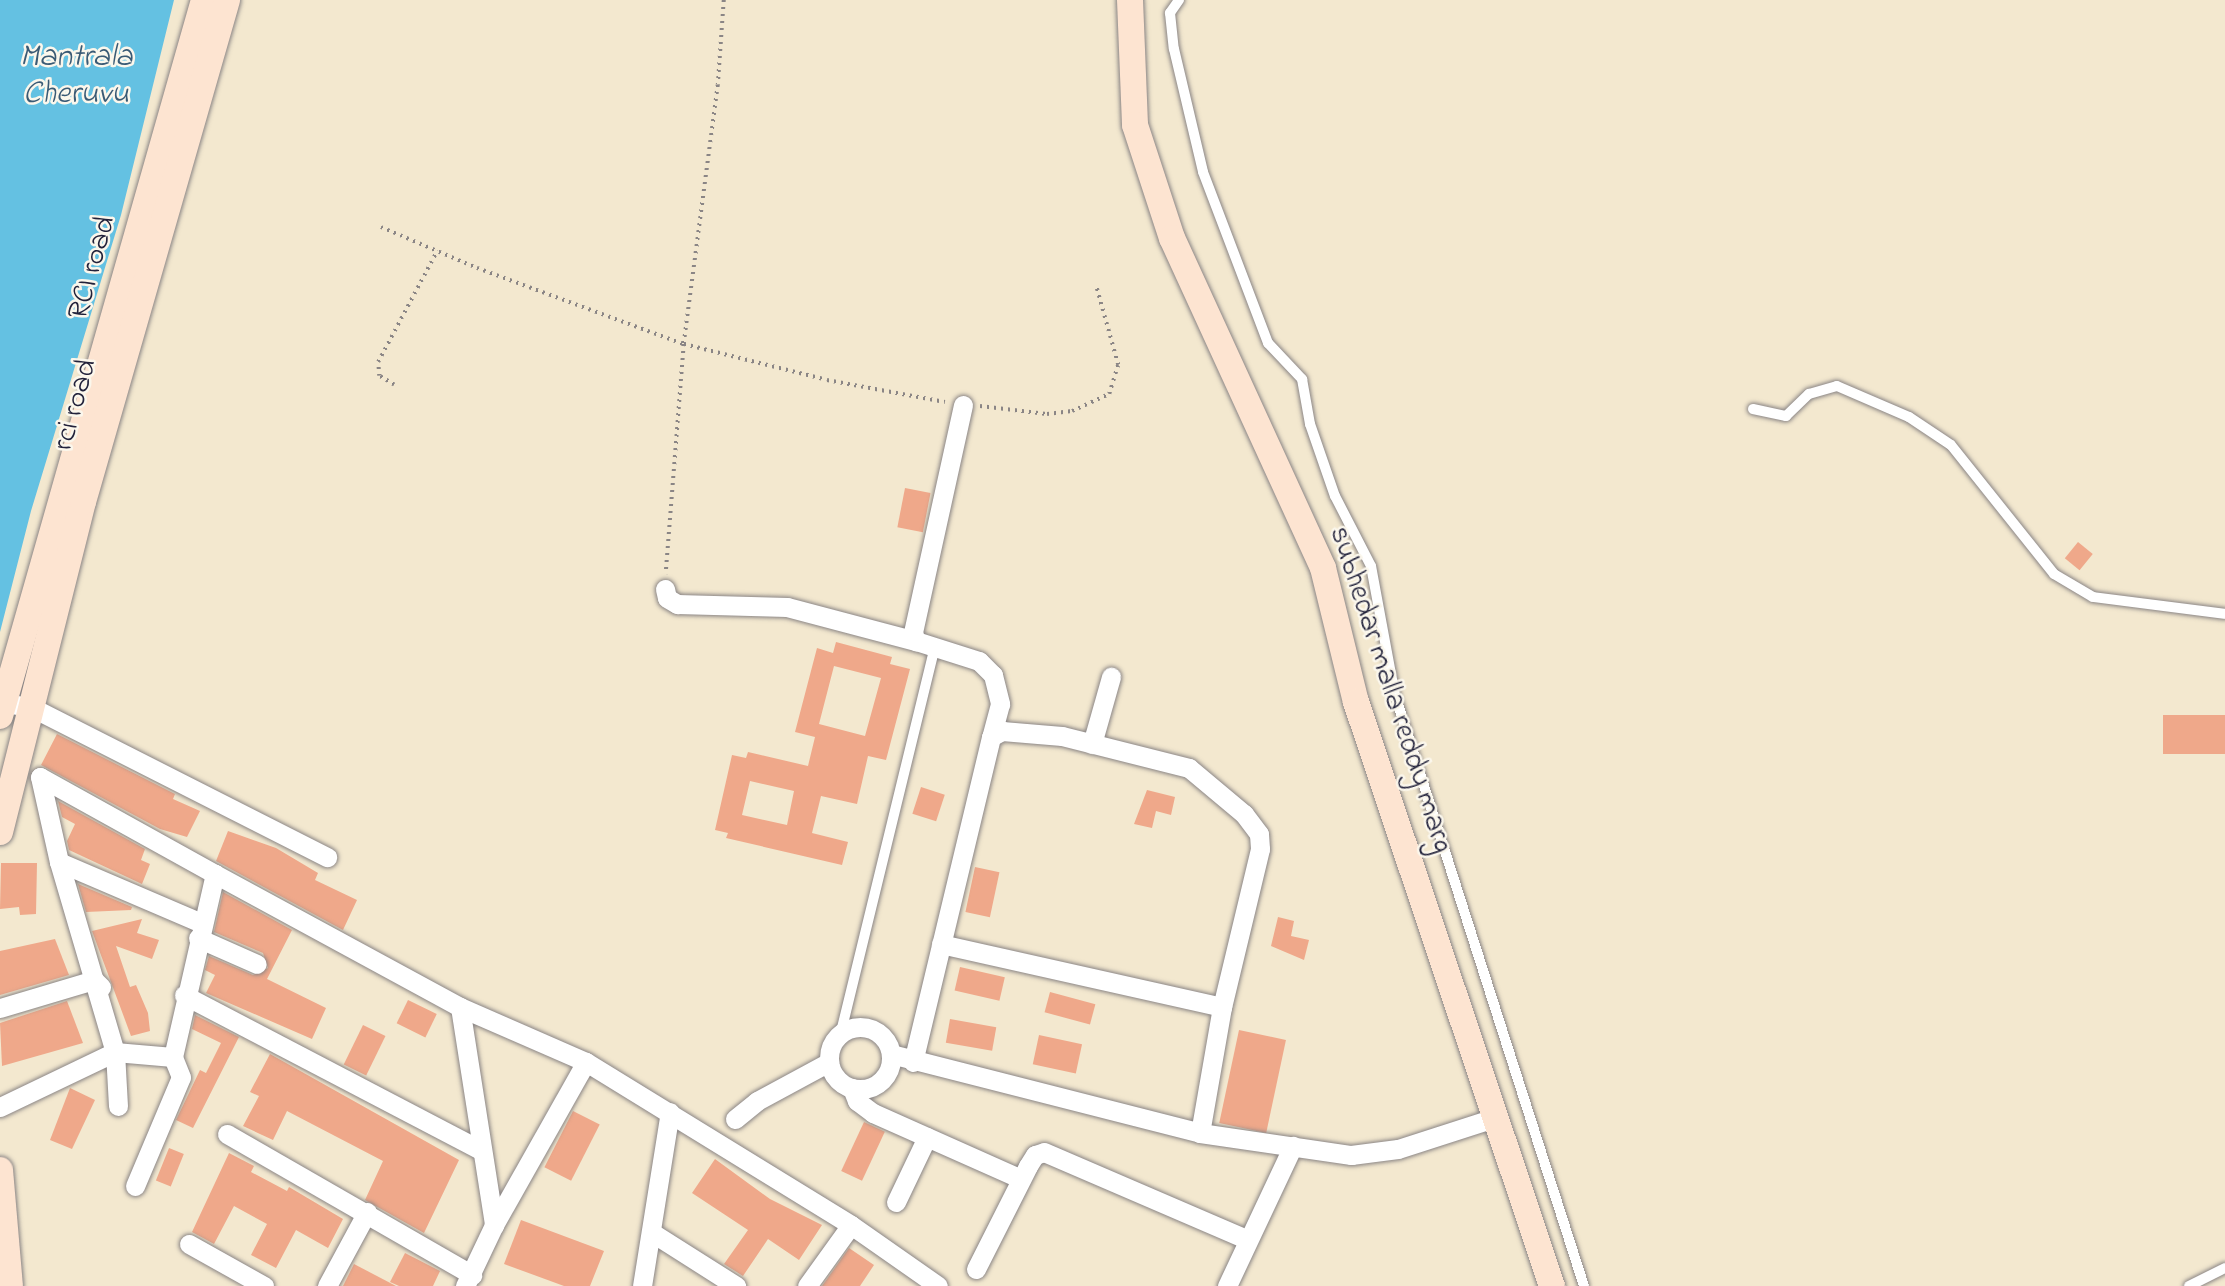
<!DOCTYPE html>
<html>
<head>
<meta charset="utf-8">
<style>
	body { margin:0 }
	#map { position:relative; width:2225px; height:1286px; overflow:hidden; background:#f3e8cf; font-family:"Indie Flower",sans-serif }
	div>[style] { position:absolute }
	.water>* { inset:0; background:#64c1e2 }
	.building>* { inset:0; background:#efa88a; transform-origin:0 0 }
	.path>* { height:3.5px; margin-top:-1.75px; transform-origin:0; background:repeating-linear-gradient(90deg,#8a8585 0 2px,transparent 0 7px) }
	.roads { filter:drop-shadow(0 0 2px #8a8585) drop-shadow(0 0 2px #8a8585) }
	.lane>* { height:10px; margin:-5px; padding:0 5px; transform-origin:5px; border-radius:5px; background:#fff }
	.street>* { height:19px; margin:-9.5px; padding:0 9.5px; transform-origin:9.5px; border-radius:9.5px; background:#fff }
	.street>.ring { margin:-9.5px; padding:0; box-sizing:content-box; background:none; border:19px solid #fff; border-radius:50% }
	.secondary>* { height:26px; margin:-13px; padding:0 13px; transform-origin:13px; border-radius:13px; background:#fde4d1 }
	span { translate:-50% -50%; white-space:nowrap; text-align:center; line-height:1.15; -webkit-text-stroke:5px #fbf7ec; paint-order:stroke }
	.street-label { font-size:30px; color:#22223b }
	.water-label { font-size:32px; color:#395a75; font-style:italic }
</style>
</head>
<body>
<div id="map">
	<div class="water">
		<div style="clip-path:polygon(0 0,174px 0,121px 215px,31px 511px,0 632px)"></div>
	</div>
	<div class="building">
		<div style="left:905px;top:488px;width:26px;height:40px;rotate:11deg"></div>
		<div style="left:2078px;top:542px;width:19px;height:21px;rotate:39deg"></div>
		<div style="clip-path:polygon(evenodd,836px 642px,892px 657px,890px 664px,910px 669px,886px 760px,868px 756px,857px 804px,821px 796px,812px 833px,848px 842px,842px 865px,726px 838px,728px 833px,715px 830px,732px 755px,746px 758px,748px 752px,808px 766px,815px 737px,795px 732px,817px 648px,833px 653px,836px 642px,834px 666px,881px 678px,865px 736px,819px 724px,834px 666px,836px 642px,750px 781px,794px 791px,787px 825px,742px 815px,750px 781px)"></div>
		<div style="left:2225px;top:715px;width:39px;height:62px;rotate:90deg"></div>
		<div style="clip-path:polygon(57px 734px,175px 794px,173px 799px,200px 811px,187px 837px,160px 829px,41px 765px)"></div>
		<div style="left:921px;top:787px;width:25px;height:28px;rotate:18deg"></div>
		<div style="clip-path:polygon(1147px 790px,1175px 797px,1171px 815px,1156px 811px,1152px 828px,1134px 824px)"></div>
		<div style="clip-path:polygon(58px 801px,145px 849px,141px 860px,150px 864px,142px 884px,69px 850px,67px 841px,75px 824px,62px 817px)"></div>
		<div style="clip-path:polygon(228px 831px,276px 848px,318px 873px,315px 880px,357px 900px,343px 930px,216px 861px)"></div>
		<div style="clip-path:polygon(1px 863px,37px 863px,36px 914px,20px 915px,19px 907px,0 909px)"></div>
		<div style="left:975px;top:867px;width:25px;height:46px;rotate:12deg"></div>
		<div style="clip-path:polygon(78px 884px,132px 907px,131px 910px,86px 912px)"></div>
		<div style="clip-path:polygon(223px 892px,292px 930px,267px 979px,326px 1008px,312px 1039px,206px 993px,215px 975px,205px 970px,209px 956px,253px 975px,268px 968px,263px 953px,214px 932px)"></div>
		<div style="clip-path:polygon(1278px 917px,1294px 921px,1291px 936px,1309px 940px,1304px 960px,1271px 946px)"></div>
		<div style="clip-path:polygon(142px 919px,137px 933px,159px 940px,152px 959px,116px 946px,130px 987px,136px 985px,148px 1013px,150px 1031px,131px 1036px,92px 931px)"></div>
		<div style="clip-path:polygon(55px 939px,69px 975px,0 995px,0 951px)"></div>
		<div style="left:960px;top:967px;width:46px;height:24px;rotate:13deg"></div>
		<div style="left:1050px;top:992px;width:47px;height:21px;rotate:15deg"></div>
		<div style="left:408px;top:1000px;width:32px;height:26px;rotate:26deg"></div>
		<div style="clip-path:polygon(67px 1001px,83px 1043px,2px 1066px,0 1023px)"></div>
		<div style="clip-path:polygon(195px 1015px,239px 1037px,193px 1128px,176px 1120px,200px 1070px,206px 1073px,221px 1043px,192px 1029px)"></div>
		<div style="left:950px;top:1019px;width:47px;height:24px;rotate:10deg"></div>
		<div style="left:363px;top:1025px;width:25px;height:44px;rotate:26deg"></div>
		<div style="left:1239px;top:1030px;width:48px;height:95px;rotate:12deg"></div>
		<div style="left:1039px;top:1035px;width:44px;height:30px;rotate:12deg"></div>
		<div style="clip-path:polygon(270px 1054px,459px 1160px,424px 1233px,365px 1200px,383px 1161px,287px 1111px,273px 1140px,243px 1126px,259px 1096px,250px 1092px)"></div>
		<div style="clip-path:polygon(70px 1088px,95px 1100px,72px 1149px,50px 1140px)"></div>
		<div style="left:573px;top:1111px;width:30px;height:63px;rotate:27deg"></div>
		<div style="left:864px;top:1122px;width:23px;height:54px;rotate:25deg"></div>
		<div style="left:169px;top:1148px;width:16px;height:35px;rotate:22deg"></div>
		<div style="clip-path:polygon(229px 1153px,254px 1166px,251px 1172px,287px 1191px,289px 1187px,343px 1219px,328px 1248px,296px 1230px,276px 1268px,251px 1255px,267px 1224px,234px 1206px,214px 1244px,192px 1232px)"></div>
		<div style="clip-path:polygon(715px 1159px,770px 1199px,822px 1225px,799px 1260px,768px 1239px,743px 1276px,724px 1264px,748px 1230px,692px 1193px)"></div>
		<div style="clip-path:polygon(521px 1220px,604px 1251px,590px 1286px,564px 1286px,504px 1264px)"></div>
		<div style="clip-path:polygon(849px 1248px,874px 1265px,860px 1286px,822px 1286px)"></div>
		<div style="clip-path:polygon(405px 1253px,440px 1271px,433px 1286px,399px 1286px,390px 1282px)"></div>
		<div style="clip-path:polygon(354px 1264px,396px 1286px,343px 1286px)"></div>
	</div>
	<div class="path">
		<div style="left:724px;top:0;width:85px;rotate:94deg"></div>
		<div style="left:718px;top:85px;width:261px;rotate:97.5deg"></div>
		<div style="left:684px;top:344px;width:147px;rotate:14.1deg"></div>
		<div style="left:827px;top:380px;width:120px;rotate:10.6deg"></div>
		<div style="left:381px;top:227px;width:104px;rotate:23.1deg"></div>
		<div style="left:477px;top:268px;width:221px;rotate:20.2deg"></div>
		<div style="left:684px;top:344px;width:231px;rotate:94.5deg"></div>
		<div style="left:394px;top:385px;width:17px;rotate:-149deg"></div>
		<div style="left:379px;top:376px;width:14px;rotate:-94deg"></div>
		<div style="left:378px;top:362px;width:126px;rotate:-62deg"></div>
		<div style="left:980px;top:406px;width:67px;rotate:6.8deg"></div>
		<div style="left:1047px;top:414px;width:25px;rotate:-7deg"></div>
		<div style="left:1072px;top:411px;width:41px;rotate:-24.7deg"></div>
		<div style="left:1109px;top:394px;width:30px;rotate:-73deg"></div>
		<div style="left:1118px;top:365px;width:82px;rotate:-105.6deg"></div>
	</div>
	<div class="roads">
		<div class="lane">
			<div style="left:1179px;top:0;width:16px;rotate:125deg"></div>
			<div style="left:1170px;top:13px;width:36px;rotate:84deg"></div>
			<div style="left:1174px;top:49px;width:126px;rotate:76.7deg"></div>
			<div style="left:1203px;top:172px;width:183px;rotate:69.2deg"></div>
			<div style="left:1268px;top:343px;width:50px;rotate:46.6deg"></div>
			<div style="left:1302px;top:379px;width:46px;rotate:79.9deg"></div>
			<div style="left:1310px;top:424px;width:76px;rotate:70.9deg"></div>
			<div style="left:1335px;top:496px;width:79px;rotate:62.8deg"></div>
			<div style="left:1371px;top:566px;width:131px;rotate:79.5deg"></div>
			<div style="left:1395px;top:695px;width:620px;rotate:72.27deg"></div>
			<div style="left:1753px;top:409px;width:34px;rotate:12deg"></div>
			<div style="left:1786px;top:416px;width:32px;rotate:-44deg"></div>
			<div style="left:1809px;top:394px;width:29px;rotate:-16deg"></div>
			<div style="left:1837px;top:386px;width:78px;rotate:23.3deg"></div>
			<div style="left:1909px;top:417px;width:50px;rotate:33.7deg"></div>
			<div style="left:1951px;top:445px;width:165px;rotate:51.4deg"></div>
			<div style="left:2054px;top:574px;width:45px;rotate:30.5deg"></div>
			<div style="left:2093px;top:597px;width:133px;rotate:7.3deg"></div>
			<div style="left:841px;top:1032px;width:397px;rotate:-76.3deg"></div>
			<div style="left:2189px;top:1286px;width:40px;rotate:-26.6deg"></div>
		</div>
		<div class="street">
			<div style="left:963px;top:405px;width:233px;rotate:102.4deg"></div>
			<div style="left:913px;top:633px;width:9px;rotate:69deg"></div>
			<div style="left:916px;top:641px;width:66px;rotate:17.6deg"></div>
			<div style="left:979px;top:661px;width:20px;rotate:45deg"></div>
			<div style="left:993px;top:675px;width:30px;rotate:76deg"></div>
			<div style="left:1000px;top:704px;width:34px;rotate:105deg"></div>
			<div style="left:665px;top:589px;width:9px;rotate:77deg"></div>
			<div style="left:667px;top:598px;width:12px;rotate:31deg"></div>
			<div style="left:677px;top:604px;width:110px;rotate:1.6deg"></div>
			<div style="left:787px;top:607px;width:133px;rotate:14.8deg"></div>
			<div style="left:0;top:702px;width:34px;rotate:10deg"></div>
			<div style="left:33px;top:708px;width:330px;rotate:26.9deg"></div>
			<div style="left:1092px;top:744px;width:70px;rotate:-74.2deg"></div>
			<div style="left:40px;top:777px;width:87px;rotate:77.4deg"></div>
			<div style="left:59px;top:862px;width:198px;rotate:73.6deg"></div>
			<div style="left:115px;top:1052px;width:54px;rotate:86.8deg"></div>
			<div style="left:40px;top:777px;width:200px;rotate:29deg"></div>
			<div style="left:59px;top:862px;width:155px;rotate:23.2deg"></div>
			<div style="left:198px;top:938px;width:64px;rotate:23.8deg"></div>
			<div style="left:941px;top:944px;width:288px;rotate:12.6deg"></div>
			<div style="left:184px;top:995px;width:335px;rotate:27.6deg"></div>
			<div style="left:460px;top:1007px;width:221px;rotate:81.1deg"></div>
			<div style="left:494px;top:1225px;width:68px;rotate:115.4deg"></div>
			<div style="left:0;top:1008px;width:98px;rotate:-16.6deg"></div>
			<div style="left:94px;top:980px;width:10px;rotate:45deg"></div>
			<div class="ring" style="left:829px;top:1027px;width:43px;height:43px"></div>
			<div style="left:891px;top:1054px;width:319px;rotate:14.3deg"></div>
			<div style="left:1200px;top:1133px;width:153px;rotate:8.3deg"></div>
			<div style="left:1351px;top:1155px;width:47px;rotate:-7.3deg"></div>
			<div style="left:1398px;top:1149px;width:101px;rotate:-17.9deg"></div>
			<div style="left:913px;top:1062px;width:334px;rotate:-76.5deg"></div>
			<div style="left:991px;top:737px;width:13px;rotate:-29deg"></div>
			<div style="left:1002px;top:731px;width:60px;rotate:4.8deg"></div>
			<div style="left:1062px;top:736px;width:131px;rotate:14.1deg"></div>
			<div style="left:1189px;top:768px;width:72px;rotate:39.9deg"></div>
			<div style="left:1244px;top:814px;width:25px;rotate:53deg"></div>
			<div style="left:1259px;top:834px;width:15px;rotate:86deg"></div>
			<div style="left:1260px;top:849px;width:163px;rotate:103.5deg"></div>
			<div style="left:1222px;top:1007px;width:128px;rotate:99.9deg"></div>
			<div style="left:852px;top:1088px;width:14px;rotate:69deg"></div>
			<div style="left:857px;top:1101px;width:20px;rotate:37deg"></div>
			<div style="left:873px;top:1113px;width:162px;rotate:24deg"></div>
			<div style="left:0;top:1107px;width:127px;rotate:-25.6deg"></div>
			<div style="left:115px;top:1052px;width:58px;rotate:4.9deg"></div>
			<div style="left:173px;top:1057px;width:188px;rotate:-77.1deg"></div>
			<div style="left:215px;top:874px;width:279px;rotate:28.5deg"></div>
			<div style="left:460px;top:1007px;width:137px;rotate:23.6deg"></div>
			<div style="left:586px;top:1062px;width:311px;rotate:31.6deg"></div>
			<div style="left:851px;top:1225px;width:106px;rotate:35deg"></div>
			<div style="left:735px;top:1119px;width:28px;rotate:-39deg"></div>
			<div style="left:757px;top:1101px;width:82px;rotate:-28.4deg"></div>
			<div style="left:227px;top:1134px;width:283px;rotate:29.9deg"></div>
			<div style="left:135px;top:1186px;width:118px;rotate:-67.1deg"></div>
			<div style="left:181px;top:1077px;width:22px;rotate:-112deg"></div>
			<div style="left:896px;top:1202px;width:72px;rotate:-64.5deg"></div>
			<div style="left:494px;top:1225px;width:187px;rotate:-60.6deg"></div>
			<div style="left:651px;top:1232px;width:101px;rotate:32.4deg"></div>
			<div style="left:189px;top:1244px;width:86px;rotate:29.2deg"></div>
			<div style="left:976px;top:1269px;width:115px;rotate:-63.2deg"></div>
			<div style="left:1028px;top:1166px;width:13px;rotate:-58deg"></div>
			<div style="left:1035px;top:1155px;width:9px;rotate:-18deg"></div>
			<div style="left:1044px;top:1152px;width:222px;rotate:23.3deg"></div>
			<div style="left:327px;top:1286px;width:84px;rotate:-61.6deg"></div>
			<div style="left:642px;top:1286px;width:176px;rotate:-80.9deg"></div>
			<div style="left:807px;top:1286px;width:75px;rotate:-54.2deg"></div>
			<div style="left:1227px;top:1286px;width:155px;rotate:-64.8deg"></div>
		</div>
		<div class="secondary">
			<div style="left:1130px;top:0;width:125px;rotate:87.7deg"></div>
			<div style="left:1135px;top:125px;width:119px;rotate:71.9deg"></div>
			<div style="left:1172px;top:238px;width:363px;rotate:65.4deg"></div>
			<div style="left:1323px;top:568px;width:138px;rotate:76.2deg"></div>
			<div style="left:1356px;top:702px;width:616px;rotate:71.45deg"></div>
			<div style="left:0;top:716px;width:744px;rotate:-74.1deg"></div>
			<div style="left:0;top:832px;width:340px;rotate:-75.9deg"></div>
			<div style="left:83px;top:502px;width:522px;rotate:-73.99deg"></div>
			<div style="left:0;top:1170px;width:116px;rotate:85.1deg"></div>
		</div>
	</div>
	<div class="street-label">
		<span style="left:93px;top:268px;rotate:-74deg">RCI road</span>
		<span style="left:76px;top:405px;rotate:-74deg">rci road</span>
		<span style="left:1390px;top:690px;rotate:72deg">subhedar malla reddy marg</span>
	</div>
	<div class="water-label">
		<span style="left:76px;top:77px">Mantrala<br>Cheruvu</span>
	</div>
</div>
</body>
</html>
